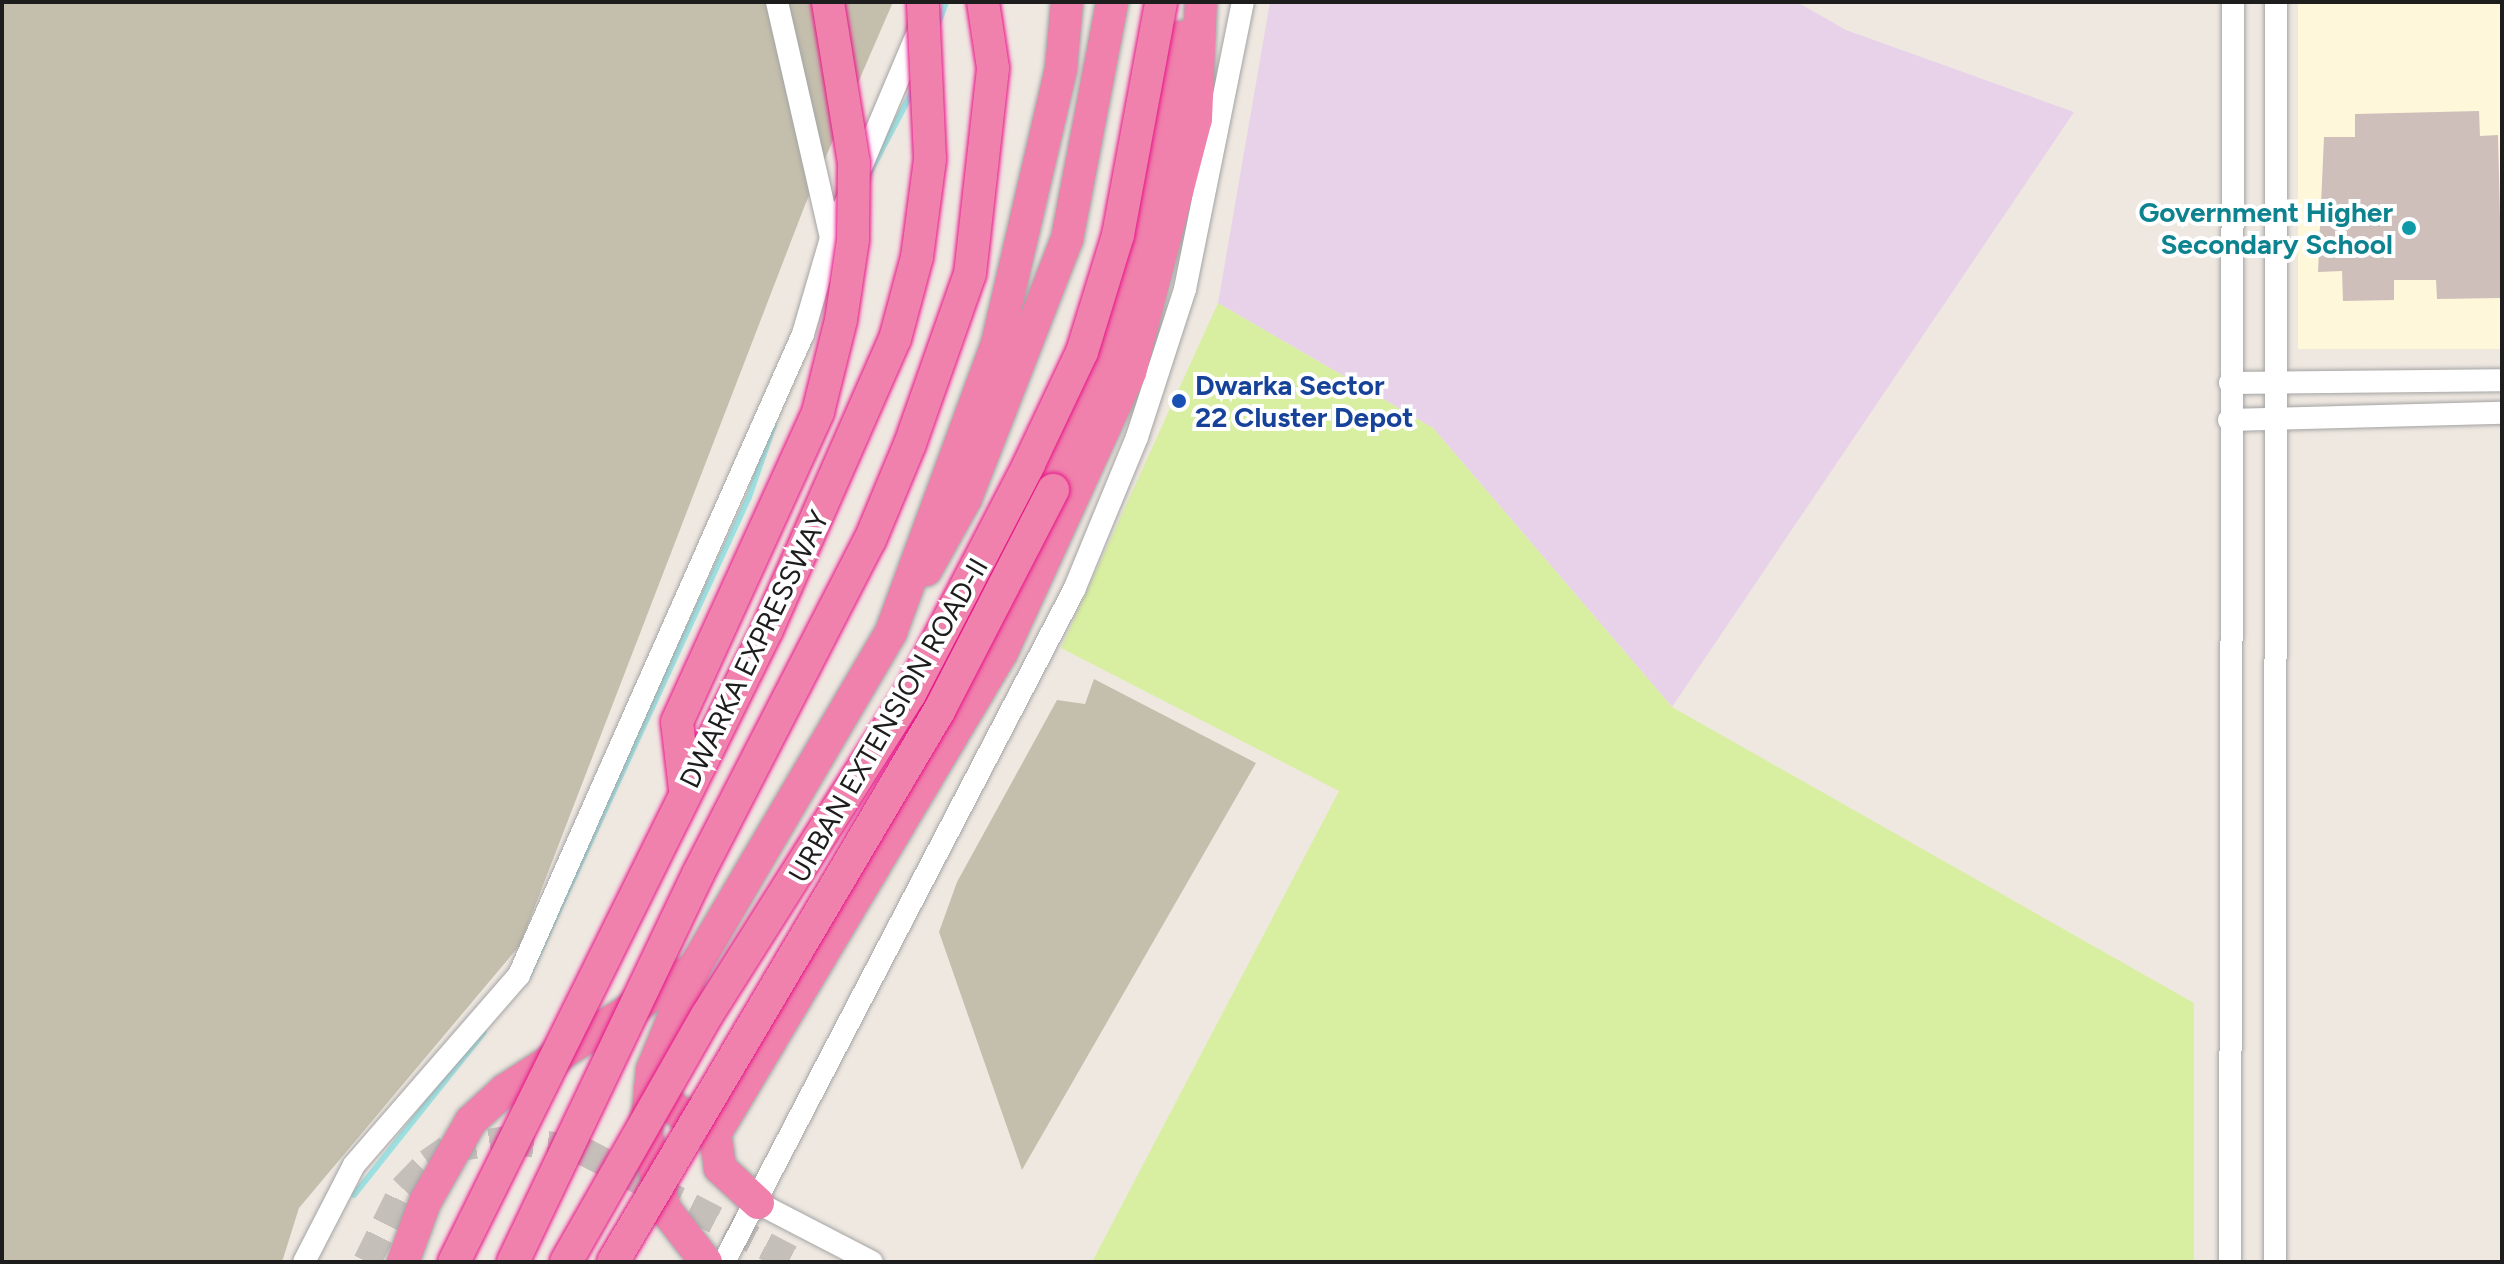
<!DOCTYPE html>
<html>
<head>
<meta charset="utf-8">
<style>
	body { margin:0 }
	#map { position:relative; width:2504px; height:1264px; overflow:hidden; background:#efe8e1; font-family:Figtree,sans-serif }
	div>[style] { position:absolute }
	.industrial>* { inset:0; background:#e8d2e9 }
	.education>* { inset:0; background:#fff7da; transform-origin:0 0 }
	.construction>* { inset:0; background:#c4bfac }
	.grass>* { inset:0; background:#d8efa1 }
	.stream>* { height:6px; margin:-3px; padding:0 3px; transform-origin:3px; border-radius:3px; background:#9de0e1 }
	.building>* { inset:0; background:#cfbfba }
	.major-tunnel>* { height:28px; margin-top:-14px; transform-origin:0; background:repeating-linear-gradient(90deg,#c5bfba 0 28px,transparent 0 42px) }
	.roads { filter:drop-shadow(0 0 2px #a4a4a4) drop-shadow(0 0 2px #a4a4a4) }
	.minor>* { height:22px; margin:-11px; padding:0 11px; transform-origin:11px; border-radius:11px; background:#fff }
	.highway>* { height:32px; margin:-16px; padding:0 16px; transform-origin:16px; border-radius:16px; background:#ef81ac }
	.bridges { filter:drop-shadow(0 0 2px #e81389) drop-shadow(0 0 2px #e81389) }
	.highway-bridge>* { height:32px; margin:-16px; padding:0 16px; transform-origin:16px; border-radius:16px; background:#ef81ac }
	.dots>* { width:22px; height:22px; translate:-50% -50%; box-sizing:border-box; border:4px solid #fff; border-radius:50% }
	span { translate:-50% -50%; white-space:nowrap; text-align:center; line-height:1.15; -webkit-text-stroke:8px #fff; paint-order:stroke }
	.culture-label { font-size:28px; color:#0d838f; font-weight:700 }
	.right { translate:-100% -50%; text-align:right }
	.transit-label { font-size:28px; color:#164399; font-weight:700 }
	.left { translate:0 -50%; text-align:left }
	.street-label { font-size:28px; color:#1d1d1d }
	.frame { position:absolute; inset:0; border:4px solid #1d1d1d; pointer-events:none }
</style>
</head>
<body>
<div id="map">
	<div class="industrial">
		<div style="clip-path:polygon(1270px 2px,1797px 2px,1846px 30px,2074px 112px,1672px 707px,1433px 428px,1218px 303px)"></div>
	</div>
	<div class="education">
		<div style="left:2298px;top:2px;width:204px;height:347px"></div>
	</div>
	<div class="construction">
		<div style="clip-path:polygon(2px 2px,893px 2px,805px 205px,520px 945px,299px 1208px,282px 1262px,2px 1262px)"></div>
		<div style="clip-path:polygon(1094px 679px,1256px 763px,1022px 1170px,939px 932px,957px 882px,1057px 700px,1085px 704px)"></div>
	</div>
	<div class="grass">
		<div style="clip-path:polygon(1218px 303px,1433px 428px,1672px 707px,2194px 1003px,2194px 1262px,1092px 1262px,1339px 791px,1061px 648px)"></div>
	</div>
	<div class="stream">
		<div style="left:937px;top:27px;width:27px;rotate:-70deg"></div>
		<div style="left:870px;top:172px;width:93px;rotate:-62.3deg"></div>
		<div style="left:528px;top:977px;width:528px;rotate:-65.28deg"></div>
		<div style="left:749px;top:497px;width:76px;rotate:-70.9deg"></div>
		<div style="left:354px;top:1195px;width:208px;rotate:-51.4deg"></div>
	</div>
	<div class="building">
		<div style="clip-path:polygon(2479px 111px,2480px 136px,2498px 135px,2502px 298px,2437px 299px,2436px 280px,2394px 280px,2394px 300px,2343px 301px,2342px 271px,2318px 272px,2324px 137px,2355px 137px,2355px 114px)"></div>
	</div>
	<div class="major-tunnel">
		<div style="left:367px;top:1262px;width:81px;rotate:-63.7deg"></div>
		<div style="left:403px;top:1189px;width:36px;rotate:-46deg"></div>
		<div style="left:428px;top:1163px;width:24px;rotate:-35deg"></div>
		<div style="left:448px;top:1149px;width:59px;rotate:-8.8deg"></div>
		<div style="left:506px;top:1140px;width:74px;rotate:7deg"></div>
		<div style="left:579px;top:1149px;width:245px;rotate:27.5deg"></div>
	</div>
	<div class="roads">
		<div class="minor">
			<div style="left:777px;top:2px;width:241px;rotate:77.1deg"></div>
			<div style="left:2230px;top:383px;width:272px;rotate:-0.6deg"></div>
			<div style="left:2229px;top:420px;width:273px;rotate:-1.5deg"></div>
			<div style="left:758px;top:1203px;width:128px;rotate:27.4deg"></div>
			<div style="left:304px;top:1262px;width:109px;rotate:-62.7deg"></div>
			<div style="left:354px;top:1165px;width:252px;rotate:-49deg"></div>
			<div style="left:519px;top:975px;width:701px;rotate:-66.1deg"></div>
			<div style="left:803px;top:334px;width:100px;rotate:-73.7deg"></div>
			<div style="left:831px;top:238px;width:229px;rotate:-67.1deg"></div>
			<div style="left:724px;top:1262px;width:758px;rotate:-62.49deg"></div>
			<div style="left:1074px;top:590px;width:165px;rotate:-67.6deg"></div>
			<div style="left:1137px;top:437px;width:156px;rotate:-72deg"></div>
			<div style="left:1185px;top:289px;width:293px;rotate:-78.6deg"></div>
			<div style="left:2230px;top:1262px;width:1260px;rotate:-89.86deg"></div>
			<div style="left:2275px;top:1262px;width:1260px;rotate:-89.95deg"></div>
		</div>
		<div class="highway">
			<div style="left:1053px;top:490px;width:175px;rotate:-68.3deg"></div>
			<div style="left:1118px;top:327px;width:114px;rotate:-73.6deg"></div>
			<div style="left:1150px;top:218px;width:184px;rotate:-80deg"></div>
			<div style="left:926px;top:570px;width:82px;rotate:-60.9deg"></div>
			<div style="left:966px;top:498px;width:278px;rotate:-68.7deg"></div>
			<div style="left:1067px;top:239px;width:241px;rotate:-79.2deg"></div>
			<div style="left:693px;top:970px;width:108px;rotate:112.3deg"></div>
			<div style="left:652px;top:1070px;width:63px;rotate:95.4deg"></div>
			<div style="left:646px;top:1133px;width:78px;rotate:76deg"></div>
			<div style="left:665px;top:1209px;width:67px;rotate:52.3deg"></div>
			<div style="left:650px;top:1088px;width:44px;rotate:39.5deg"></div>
			<div style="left:684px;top:1116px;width:37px;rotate:-8deg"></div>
			<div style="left:758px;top:1203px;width:52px;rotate:-137.4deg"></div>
			<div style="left:720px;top:1168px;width:34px;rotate:-98deg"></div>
			<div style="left:715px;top:1134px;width:561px;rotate:-59.23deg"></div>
			<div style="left:1002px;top:652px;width:308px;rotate:-65.4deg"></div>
			<div style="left:1130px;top:372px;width:261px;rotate:-75.4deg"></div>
			<div style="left:1196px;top:119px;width:117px;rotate:-87.6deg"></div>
			<div style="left:403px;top:1262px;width:64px;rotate:-69.9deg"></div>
			<div style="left:425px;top:1202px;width:93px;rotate:-60.4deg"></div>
			<div style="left:471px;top:1121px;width:46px;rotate:-42.4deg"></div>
			<div style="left:505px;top:1090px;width:225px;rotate:-32.8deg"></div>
			<div style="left:694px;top:968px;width:389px;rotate:-59.6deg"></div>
			<div style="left:891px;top:632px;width:307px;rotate:-69.8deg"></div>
			<div style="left:997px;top:344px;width:283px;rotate:-76.9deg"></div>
			<div style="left:1061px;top:68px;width:66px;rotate:-84.8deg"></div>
		</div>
	</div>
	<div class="bridges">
		<div class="highway-bridge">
			<div style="left:685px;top:790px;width:68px;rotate:-96.7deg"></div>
			<div style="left:677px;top:722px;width:341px;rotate:-65.5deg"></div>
			<div style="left:818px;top:412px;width:95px;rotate:-76deg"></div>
			<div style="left:841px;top:320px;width:81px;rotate:-81.5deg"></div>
			<div style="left:853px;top:240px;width:77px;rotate:-89.3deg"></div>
			<div style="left:854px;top:163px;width:163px;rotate:-99.2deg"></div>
			<div style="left:454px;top:1262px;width:705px;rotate:-63.65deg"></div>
			<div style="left:767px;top:630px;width:318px;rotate:-66.3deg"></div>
			<div style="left:895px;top:339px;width:85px;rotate:-75deg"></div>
			<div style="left:917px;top:257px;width:99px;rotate:-82.4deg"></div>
			<div style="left:930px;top:159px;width:157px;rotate:-92.6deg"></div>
			<div style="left:513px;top:1262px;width:430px;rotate:-64.5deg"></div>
			<div style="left:698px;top:874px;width:376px;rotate:-62.8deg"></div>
			<div style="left:870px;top:540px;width:104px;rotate:-67.4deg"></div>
			<div style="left:910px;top:444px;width:180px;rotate:-70.6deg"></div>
			<div style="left:970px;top:274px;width:207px;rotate:-83.6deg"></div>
			<div style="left:993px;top:68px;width:67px;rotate:-98.6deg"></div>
			<div style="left:566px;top:1262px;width:284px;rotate:-60.3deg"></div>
			<div style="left:707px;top:1015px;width:380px;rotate:-57.7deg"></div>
			<div style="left:910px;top:694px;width:259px;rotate:-62.6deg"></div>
			<div style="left:1029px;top:464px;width:124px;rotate:-64.7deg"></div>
			<div style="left:1082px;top:352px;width:122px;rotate:-72.9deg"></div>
			<div style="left:1118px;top:235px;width:237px;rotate:-79.5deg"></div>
			<div style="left:613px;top:1262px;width:640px;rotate:-59.39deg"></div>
			<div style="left:939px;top:711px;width:249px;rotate:-62.7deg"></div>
		</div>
	</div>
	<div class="dots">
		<div style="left:2409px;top:228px;background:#0f9aa8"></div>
		<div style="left:1179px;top:401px;background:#1a4fb4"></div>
	</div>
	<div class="culture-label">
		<span class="right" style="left:2393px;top:228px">Government Higher<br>Secondary School</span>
	</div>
	<div class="transit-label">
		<span class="left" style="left:1195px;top:401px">Dwarka Sector<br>22 Cluster Depot</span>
	</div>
	<div class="street-label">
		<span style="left:754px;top:649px;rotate:-64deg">DWARKA EXPRESSWAY</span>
		<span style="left:888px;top:720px;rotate:-60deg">URBAN EXTENSION ROAD-II</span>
	</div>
	<div class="frame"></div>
</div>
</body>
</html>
